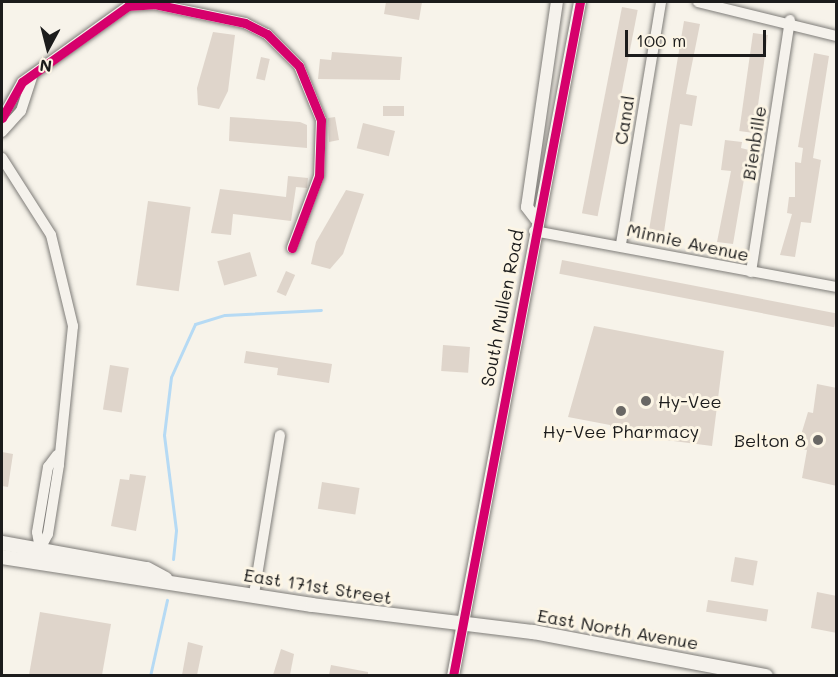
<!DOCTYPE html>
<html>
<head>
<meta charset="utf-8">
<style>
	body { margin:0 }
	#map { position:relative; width:838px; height:677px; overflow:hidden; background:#f7f3ea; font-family:Mali,sans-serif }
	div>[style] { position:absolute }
	.stream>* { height:3px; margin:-1.5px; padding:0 1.5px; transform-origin:1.5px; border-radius:1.5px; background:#b6daf4 }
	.building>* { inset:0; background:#dfd5cb; transform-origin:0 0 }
	.roads { filter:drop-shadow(0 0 2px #7f7d79) drop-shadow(0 0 2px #7f7d79) }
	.minor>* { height:10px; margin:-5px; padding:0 5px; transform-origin:5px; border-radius:5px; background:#f5f2ec }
	.tertiary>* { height:12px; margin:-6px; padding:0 6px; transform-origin:6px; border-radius:6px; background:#f5f2ec }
	.secondary>* { height:14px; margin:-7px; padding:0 7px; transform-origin:7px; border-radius:7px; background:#f5f2ec }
	.cycleway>* { height:9px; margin:-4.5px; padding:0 4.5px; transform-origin:4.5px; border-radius:4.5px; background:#d6006c }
	.dots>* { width:16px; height:16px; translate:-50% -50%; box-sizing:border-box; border:3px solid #fcf5e5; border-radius:50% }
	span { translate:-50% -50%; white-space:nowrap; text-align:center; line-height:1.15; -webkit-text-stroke:6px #fcf5e5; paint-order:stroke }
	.street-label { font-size:18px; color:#1c1c1c }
	.poi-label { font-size:18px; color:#1c1c1c }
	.left { translate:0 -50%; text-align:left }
	.right { translate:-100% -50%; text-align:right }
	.frame { position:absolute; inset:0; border:3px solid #1c1c1c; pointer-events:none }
	.north { position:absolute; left:18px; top:18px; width:60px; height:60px; -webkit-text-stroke:4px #fcf5e5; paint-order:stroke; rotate:187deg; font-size:16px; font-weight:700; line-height:24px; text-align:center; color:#1c1c1c }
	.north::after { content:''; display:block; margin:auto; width:21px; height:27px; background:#1c1c1c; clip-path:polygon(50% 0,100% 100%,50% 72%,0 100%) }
	.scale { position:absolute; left:625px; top:30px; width:141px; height:27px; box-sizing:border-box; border:3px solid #1c1c1c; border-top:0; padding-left:8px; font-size:18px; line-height:21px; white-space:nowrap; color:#1c1c1c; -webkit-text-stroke:4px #fcf5e5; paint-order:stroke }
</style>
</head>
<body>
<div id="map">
	<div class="stream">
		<div style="left:173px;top:559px;width:29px;rotate:-84deg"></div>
		<div style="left:176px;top:530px;width:96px;rotate:-97.2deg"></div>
		<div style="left:164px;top:435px;width:58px;rotate:-83.1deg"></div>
		<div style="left:171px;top:377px;width:58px;rotate:-65.6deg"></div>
		<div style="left:195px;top:324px;width:31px;rotate:-17deg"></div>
		<div style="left:225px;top:315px;width:96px;rotate:-3deg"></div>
		<div style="left:150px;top:676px;width:78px;rotate:-77.4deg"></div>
	</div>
	<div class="building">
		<div style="clip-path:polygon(386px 2px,422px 2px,419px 20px,384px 14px)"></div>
		<div style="left:622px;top:7px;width:16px;height:210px;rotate:11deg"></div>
		<div style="clip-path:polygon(684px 21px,700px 24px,686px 94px,697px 96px,692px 126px,680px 124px,664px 232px,649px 230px)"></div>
		<div style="clip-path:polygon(213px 32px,235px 35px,228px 91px,219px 109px,198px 105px,197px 88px)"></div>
		<div style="left:753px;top:33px;width:15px;height:99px;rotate:8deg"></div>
		<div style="clip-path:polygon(332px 52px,402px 57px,400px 80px,318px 79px,320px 59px,331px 60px)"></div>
		<div style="clip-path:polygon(814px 53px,829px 56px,813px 158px,821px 160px,811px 223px,801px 222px,795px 257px,780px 255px,792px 214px,787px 213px,789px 197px,795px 197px,795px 162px,801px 163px,803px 148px,798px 147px)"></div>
		<div style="left:261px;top:57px;width:9px;height:22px;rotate:13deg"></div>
		<div style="left:383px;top:106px;width:21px;height:10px"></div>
		<div style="clip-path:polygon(230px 117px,300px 122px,307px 125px,307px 148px,229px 141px)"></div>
		<div style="clip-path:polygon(335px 117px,339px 140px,329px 142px,328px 118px)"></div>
		<div style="left:363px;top:123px;width:33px;height:26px;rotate:14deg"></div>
		<div style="clip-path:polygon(725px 140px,742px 142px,741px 148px,749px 150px,733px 244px,717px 242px,731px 171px,721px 170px)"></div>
		<div style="clip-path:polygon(288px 176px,308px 178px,307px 188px,296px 187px,291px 221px,233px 214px,231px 235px,211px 233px,220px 189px,286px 197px)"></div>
		<div style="clip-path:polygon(346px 190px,364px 194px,343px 254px,330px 269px,311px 264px,316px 242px)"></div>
		<div style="left:148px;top:201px;width:43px;height:85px;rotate:8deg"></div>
		<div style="left:250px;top:252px;width:25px;height:34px;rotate:74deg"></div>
		<div style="left:562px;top:260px;width:280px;height:14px;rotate:11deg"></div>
		<div style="left:286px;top:271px;width:10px;height:23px;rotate:24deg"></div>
		<div style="clip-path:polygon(594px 326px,724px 351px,712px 446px,658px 439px,658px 434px,633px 429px,630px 435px,611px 431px,610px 425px,568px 417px)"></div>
		<div style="left:443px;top:345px;width:27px;height:26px;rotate:4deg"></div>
		<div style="clip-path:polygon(246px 351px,332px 364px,329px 383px,277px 375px,278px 368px,244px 363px)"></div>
		<div style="left:110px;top:365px;width:19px;height:45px;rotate:9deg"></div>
		<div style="clip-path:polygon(817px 384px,837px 388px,837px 486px,802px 478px,807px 450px,797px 448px,808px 412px,813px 413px)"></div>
		<div style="clip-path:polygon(2px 452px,13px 454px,8px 487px,2px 486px)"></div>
		<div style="clip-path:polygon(130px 474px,146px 476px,136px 531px,111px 526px,120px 479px,129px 480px)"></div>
		<div style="left:322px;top:482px;width:38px;height:27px;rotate:9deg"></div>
		<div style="left:735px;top:557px;width:23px;height:25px;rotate:10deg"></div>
		<div style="clip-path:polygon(817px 592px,837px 596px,837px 633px,811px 628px)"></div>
		<div style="left:708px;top:600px;width:61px;height:12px;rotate:9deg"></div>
		<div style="clip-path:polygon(40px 612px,111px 624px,102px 675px,29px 675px)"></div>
		<div style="clip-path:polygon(188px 642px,203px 646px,197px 675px,182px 675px)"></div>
		<div style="clip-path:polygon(281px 649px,294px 654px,290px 675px,273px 675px)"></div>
		<div style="clip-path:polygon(331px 665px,368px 672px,368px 675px,329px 675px)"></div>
	</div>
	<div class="roads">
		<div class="minor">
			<div style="left:698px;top:2px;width:142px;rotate:13.8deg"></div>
			<div style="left:2px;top:118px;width:41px;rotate:-60.9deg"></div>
			<div style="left:22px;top:82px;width:130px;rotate:-35.6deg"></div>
			<div style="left:128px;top:6px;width:26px;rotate:-4deg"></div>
			<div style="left:154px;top:4px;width:93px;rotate:11.8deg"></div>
			<div style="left:245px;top:23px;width:25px;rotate:27deg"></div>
			<div style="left:267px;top:34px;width:45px;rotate:45deg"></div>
			<div style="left:299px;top:66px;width:58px;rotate:67.8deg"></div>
			<div style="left:321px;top:120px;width:56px;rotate:92deg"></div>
			<div style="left:319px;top:176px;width:77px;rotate:110.6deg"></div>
			<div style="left:2px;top:132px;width:28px;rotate:-48deg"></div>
			<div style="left:21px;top:111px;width:35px;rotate:-72deg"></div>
			<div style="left:2px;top:158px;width:91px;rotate:57.5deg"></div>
			<div style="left:51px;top:235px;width:94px;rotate:76.4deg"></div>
			<div style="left:73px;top:326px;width:140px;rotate:95.8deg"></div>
			<div style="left:59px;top:465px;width:70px;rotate:99.1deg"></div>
			<div style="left:48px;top:534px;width:17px;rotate:118deg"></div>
			<div style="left:534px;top:231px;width:307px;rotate:10.5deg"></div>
			<div style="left:621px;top:244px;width:245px;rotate:-80.6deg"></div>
			<div style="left:751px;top:272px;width:255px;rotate:-81.2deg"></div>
			<div style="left:40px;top:549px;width:17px;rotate:-100deg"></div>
			<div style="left:37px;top:532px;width:66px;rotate:-80.4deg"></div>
			<div style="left:48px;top:467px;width:15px;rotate:-53deg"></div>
			<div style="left:254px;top:594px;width:161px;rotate:-80.7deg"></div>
		</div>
		<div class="tertiary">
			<div style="left:536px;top:219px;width:15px;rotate:-127deg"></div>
			<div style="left:527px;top:207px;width:207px;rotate:-81.7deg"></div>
			<div style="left:453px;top:676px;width:686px;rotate:-79.33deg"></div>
		</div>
		<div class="secondary">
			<div style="left:2px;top:543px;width:147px;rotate:10.2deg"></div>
			<div style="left:147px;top:569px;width:21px;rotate:28deg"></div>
			<div style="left:2px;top:557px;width:314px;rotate:8.8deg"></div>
			<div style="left:312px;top:605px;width:223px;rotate:7deg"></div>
			<div style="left:533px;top:632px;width:237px;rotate:10.7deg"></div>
		</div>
	</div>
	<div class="cycleway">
		<div style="left:2px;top:118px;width:41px;rotate:-60.9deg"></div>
		<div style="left:22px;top:82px;width:130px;rotate:-35.6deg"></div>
		<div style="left:128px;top:6px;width:26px;rotate:-4deg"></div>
		<div style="left:154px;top:4px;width:93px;rotate:11.8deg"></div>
		<div style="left:245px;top:23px;width:25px;rotate:27deg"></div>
		<div style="left:267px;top:34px;width:45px;rotate:45deg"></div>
		<div style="left:299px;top:66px;width:58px;rotate:67.8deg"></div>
		<div style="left:321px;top:120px;width:56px;rotate:92deg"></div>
		<div style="left:319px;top:176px;width:77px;rotate:110.6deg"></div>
		<div style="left:453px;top:676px;width:686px;rotate:-79.33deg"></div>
	</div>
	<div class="dots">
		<div style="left:646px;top:401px;background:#696764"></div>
		<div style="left:621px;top:411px;background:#696764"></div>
		<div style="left:818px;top:440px;background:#696764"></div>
	</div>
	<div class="street-label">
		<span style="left:624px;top:120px;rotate:-81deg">Canal</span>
		<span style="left:754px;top:143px;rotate:-81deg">Bienbille</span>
		<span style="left:688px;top:242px;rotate:12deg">Minnie Avenue</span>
		<span style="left:502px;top:308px;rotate:-79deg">South Mullen Road</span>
		<span style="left:318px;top:586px;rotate:9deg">East 171st Street</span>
		<span style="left:618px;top:629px;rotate:10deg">East North Avenue</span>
	</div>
	<div class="poi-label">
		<span class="left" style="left:658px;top:401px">Hy-Vee</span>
		<span style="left:621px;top:431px">Hy-Vee Pharmacy</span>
		<span class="right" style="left:806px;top:440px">Belton 8</span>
	</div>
	<div class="frame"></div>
	<div class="north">N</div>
	<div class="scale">100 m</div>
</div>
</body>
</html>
